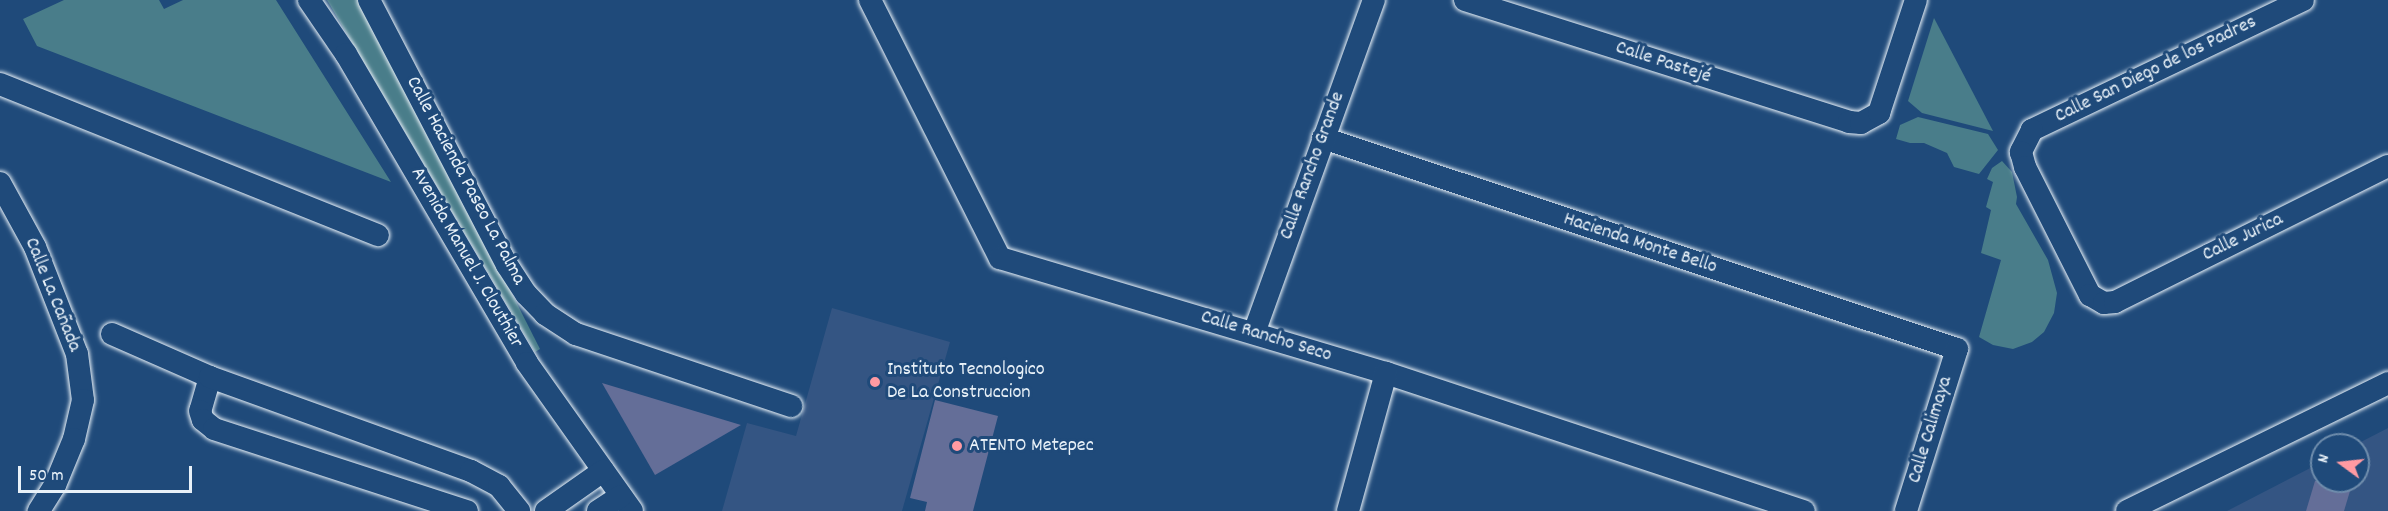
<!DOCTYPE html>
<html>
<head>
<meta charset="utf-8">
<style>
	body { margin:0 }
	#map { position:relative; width:2388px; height:511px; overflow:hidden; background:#1f4a7a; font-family:Dekko,sans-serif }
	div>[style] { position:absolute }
	.built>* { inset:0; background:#345583 }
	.green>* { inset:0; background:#497d8a }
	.building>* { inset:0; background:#646e98 }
	.roads { filter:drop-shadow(0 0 2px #e8f1f8) drop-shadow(0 0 2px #e8f1f8) }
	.minor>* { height:22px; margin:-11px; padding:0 11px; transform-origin:11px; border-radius:11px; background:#1f4a7a }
	.dots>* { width:16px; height:16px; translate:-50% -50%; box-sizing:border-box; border:3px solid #1f4a7a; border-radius:50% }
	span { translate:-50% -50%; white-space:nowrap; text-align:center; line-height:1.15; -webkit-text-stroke:6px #1f4a7a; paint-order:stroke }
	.street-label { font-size:20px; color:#e8f1f8 }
	.poi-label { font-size:20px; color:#e8f1f8 }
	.left { translate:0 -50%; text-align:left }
	.north { position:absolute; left:2310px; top:433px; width:60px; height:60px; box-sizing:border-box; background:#1f4a7a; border:2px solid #6f8dac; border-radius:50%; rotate:285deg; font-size:16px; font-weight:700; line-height:24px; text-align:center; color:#e8f1f8 }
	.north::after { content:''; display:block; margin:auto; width:21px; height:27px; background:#ff9aa2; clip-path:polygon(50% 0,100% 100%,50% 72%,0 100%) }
	.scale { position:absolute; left:18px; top:466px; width:174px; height:27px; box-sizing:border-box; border:3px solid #e8f1f8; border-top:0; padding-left:8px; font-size:18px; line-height:21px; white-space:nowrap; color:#e8f1f8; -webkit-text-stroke:4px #1f4a7a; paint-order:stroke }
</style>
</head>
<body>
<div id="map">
	<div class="built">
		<div style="clip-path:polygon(832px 308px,950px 342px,902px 511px,722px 511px,747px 423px,796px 436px)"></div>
		<div style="clip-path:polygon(2388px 428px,2388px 511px,2227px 511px,2322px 462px,2322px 481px,2358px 481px,2358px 445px,2355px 445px)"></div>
	</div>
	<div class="green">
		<div style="clip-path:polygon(64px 0,159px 0,164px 9px,183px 0,276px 0,391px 182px,37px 46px,23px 19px)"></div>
		<div style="clip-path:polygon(327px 0,363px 0,540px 349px,535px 352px)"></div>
		<div style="clip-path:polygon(1934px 18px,1993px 131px,1922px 113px,1908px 101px)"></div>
		<div style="clip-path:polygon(1918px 117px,1988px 134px,1998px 150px,1979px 174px,1954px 167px,1947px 153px,1924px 143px,1910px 143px,1896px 139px,1900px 125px)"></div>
		<div style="clip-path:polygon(2002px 161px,2012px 172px,2017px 197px,2016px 204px,2048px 260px,2057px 293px,2054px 313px,2044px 332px,2032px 342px,2013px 349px,1993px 345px,1979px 337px,2001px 260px,1981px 253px,1991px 210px,1986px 207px,1993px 182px,1987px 179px,1992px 168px)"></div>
	</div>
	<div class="building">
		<div style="clip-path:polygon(602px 383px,741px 425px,655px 475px)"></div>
		<div style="clip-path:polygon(935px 400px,998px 416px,973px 511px,925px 511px,927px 502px,910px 498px)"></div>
		<div style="clip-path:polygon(2315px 481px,2353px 481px,2344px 511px,2306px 511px)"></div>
	</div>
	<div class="roads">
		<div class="minor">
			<div style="left:309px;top:0;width:65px;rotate:55.6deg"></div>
			<div style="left:346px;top:54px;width:358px;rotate:59.6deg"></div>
			<div style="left:527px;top:363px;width:181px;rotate:54.6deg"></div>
			<div style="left:369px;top:0;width:299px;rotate:62.5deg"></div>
			<div style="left:507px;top:265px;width:35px;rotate:57deg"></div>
			<div style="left:526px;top:294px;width:28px;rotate:46deg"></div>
			<div style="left:545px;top:314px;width:37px;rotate:33deg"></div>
			<div style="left:576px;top:334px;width:227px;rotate:18.5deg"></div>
			<div style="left:870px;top:0;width:289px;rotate:63.3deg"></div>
			<div style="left:1000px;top:258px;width:403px;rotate:16.6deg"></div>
			<div style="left:1386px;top:373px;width:440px;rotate:18.3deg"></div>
			<div style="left:1465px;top:0;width:403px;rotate:17.6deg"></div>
			<div style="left:1849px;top:122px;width:12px;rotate:5deg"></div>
			<div style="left:1861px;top:123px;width:21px;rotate:-29deg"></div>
			<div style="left:1879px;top:113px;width:119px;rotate:-71.9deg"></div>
			<div style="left:2303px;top:0;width:301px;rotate:154.4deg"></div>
			<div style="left:2032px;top:130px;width:25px;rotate:117deg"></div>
			<div style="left:2021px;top:152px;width:16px;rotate:75deg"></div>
			<div style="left:2025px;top:167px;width:144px;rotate:63.1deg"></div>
			<div style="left:2090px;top:295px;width:16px;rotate:30deg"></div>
			<div style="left:2104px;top:303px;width:11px;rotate:-5deg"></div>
			<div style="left:2115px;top:302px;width:305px;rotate:-26.5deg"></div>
			<div style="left:0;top:84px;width:407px;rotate:21.8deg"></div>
			<div style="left:1323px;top:138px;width:668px;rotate:18.41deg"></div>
			<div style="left:1957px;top:349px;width:170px;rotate:107.5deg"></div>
			<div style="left:0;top:183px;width:73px;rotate:61.3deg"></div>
			<div style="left:35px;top:247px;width:115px;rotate:68.6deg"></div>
			<div style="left:77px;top:354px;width:46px;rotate:82.6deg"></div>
			<div style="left:83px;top:400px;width:40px;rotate:103deg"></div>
			<div style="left:74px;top:439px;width:50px;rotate:112.4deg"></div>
			<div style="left:55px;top:485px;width:31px;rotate:122deg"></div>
			<div style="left:1254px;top:333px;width:354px;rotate:-70.2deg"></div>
			<div style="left:112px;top:334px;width:107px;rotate:23.7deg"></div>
			<div style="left:210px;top:377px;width:35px;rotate:106deg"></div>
			<div style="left:200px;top:411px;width:9px;rotate:72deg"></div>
			<div style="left:203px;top:420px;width:14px;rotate:39deg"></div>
			<div style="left:214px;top:429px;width:266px;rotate:18deg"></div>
			<div style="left:210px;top:377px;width:277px;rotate:19.8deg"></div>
			<div style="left:471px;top:471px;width:32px;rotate:28deg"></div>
			<div style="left:499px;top:486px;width:32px;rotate:51deg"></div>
			<div style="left:546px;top:511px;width:70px;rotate:-35.1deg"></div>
			<div style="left:598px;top:511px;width:27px;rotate:-33deg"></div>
			<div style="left:1348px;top:511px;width:143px;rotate:-74.6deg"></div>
			<div style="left:2127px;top:511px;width:291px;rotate:-26.1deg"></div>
		</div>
	</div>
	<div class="dots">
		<div style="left:875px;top:382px;background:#ff9aa2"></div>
		<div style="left:957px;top:446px;background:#ff9aa2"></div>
	</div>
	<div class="street-label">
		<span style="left:1663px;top:63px;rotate:18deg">Calle Pastejé</span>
		<span style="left:2156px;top:70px;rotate:-26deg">Calle San Diego de los Padres</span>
		<span style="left:1313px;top:166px;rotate:-70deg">Calle Rancho Grande</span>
		<span style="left:465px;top:181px;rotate:62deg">Calle Hacienda Paseo La Palma</span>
		<span style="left:2243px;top:238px;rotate:-26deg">Calle Jurica</span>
		<span style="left:1640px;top:244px;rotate:18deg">Hacienda Monte Bello</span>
		<span style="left:466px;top:258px;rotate:60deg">Avenida Manuel J. Clouthier</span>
		<span style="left:52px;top:295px;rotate:68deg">Calle La Cañada</span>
		<span style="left:1266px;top:337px;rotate:17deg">Calle Rancho Seco</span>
		<span style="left:1931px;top:430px;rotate:-73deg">Calle Calimaya</span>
	</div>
	<div class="poi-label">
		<span class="left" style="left:887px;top:382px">Instituto Tecnologico<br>De La Construccion</span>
		<span class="left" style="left:969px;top:446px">ATENTO Metepec</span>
	</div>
	<div class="north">N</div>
	<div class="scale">50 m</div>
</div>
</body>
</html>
